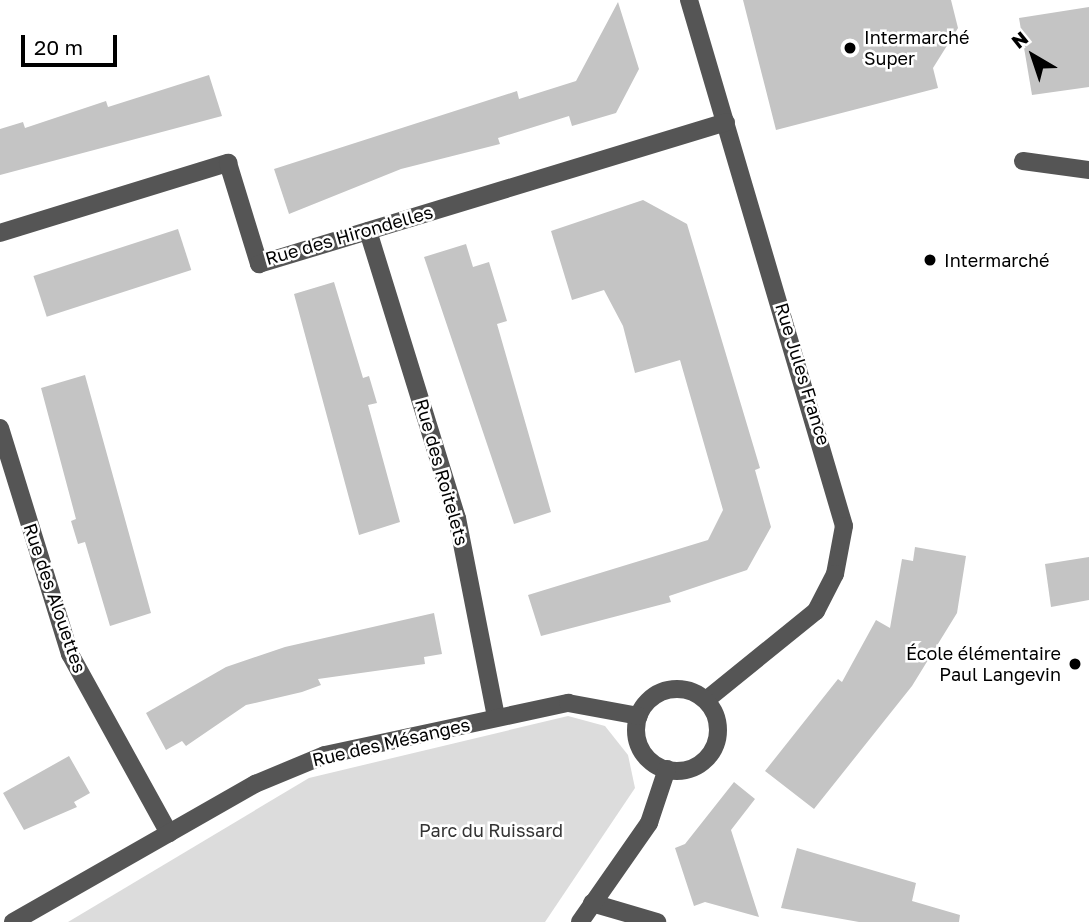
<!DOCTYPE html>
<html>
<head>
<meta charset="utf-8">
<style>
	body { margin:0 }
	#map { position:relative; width:1089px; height:922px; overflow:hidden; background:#fff; font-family:"Golos Text",sans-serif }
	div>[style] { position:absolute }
	.green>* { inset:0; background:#dcdcdc }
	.building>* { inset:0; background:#c4c4c4; transform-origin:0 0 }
	.minor>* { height:18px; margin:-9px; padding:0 9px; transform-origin:9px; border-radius:9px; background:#555 }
	.minor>.ring { margin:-9px; padding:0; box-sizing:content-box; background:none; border:18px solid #555; border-radius:50% }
	.dots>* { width:19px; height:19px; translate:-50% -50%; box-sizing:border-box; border:4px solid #fff; border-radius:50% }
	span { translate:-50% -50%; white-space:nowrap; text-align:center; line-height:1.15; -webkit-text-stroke:5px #fff; paint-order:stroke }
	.poi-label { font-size:18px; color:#000 }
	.left { translate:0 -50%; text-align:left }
	.right { translate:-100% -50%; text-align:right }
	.street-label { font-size:18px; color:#000 }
	.park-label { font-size:18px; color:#333 }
	.north { position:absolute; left:998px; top:21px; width:70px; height:70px; -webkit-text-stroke:5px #fff; paint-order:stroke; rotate:321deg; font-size:19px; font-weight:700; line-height:28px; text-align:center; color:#000 }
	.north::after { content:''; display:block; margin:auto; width:24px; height:32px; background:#000; clip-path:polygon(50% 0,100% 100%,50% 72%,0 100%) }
	.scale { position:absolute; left:21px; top:35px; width:96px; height:32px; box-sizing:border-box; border:4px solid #000; border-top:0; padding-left:9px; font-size:21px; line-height:24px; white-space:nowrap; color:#000; -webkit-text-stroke:5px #fff; paint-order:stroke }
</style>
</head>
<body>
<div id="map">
	<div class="green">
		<div style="clip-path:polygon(568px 716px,605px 726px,628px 755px,635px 788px,545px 922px,68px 922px,309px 778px)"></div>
	</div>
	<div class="building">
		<div style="clip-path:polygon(743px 0,951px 0,958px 28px,933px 68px,938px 88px,776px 130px)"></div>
		<div style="clip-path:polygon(618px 2px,639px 69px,616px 113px,572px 126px,569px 116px,498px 138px,500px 144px,401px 169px,289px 214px,274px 169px,517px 91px,519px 99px,576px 81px)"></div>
		<div style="clip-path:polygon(1089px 7px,1089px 87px,1032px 95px,1019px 18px)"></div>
		<div style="clip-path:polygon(209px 75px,222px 116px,0 175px,0 129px,23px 122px,25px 128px,106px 101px,108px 107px)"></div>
		<div style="clip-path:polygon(643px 200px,687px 224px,760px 468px,755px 470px,771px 527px,747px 570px,669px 596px,671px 602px,541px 636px,528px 595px,708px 540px,723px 510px,680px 360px,635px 373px,623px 326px,604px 290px,572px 300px,551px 231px)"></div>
		<div style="left:178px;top:229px;width:43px;height:152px;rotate:72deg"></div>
		<div style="clip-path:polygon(466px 244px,473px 267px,489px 262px,507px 321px,497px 324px,551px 512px,514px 524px,424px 257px)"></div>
		<div style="clip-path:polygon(334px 282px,363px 378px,369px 376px,377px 403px,368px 405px,400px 522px,359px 535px,294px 294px)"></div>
		<div style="clip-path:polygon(85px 375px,151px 613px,110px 626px,85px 542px,78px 544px,71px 521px,76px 519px,41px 388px)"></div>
		<div style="clip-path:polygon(915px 547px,966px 556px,957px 613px,912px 686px,814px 809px,765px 771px,838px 679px,842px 682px,876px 620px,890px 628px,902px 559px,913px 561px)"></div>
		<div style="clip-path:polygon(1089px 557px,1089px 600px,1051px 607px,1045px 564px)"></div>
		<div style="clip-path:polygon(434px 613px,442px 654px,424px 657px,425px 664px,318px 679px,321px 685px,302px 692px,246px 705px,186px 746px,182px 741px,166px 750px,146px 713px,226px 667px,285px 647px)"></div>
		<div style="clip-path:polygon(69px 756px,90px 793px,74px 802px,77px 807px,24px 830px,3px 793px)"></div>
		<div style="clip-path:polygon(734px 782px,755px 799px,731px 830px,759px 917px,705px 902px,694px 906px,675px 848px,685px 844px)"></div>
		<div style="clip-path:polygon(797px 848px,916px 883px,912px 901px,960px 915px,959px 922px,859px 922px,781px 908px)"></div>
	</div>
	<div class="minor">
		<div style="left:689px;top:0;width:548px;rotate:73.58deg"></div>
		<div style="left:844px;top:526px;width:49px;rotate:100.6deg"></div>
		<div style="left:835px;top:574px;width:42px;rotate:117.2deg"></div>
		<div style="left:816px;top:611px;width:141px;rotate:141deg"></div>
		<div style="left:1023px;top:161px;width:67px;rotate:7.8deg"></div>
		<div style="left:368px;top:231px;width:300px;rotate:72.8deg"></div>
		<div style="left:457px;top:518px;width:203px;rotate:78.9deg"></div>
		<div style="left:0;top:233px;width:239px;rotate:-17.1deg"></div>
		<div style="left:228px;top:163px;width:106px;rotate:72.9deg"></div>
		<div style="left:259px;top:264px;width:488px;rotate:-16.9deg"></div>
		<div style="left:0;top:428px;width:237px;rotate:72.8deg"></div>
		<div style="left:70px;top:654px;width:205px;rotate:61.1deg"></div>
		<div class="ring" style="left:636px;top:689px;width:64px;height:64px"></div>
		<div style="left:592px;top:903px;width:68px;rotate:16.3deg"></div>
		<div style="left:13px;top:922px;width:279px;rotate:-29.7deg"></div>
		<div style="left:255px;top:784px;width:76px;rotate:-22.5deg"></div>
		<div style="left:325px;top:755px;width:249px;rotate:-12.1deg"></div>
		<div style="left:568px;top:703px;width:72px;rotate:10.4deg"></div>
		<div style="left:580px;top:922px;width:121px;rotate:-55.1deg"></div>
		<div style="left:649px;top:823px;width:57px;rotate:-71.6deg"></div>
	</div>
	<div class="dots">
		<div style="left:850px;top:48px;background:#000"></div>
		<div style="left:930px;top:260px;background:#000"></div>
		<div style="left:1075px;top:664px;background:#000"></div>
	</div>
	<div class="poi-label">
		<span class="left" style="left:864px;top:48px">Intermarché<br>Super</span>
		<span class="left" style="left:944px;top:260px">Intermarché</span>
		<span class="right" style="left:1061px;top:664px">École élémentaire<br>Paul Langevin</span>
	</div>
	<div class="street-label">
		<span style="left:349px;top:235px;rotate:-16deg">Rue des Hirondelles</span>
		<span style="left:803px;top:374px;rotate:73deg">Rue Jules France</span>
		<span style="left:442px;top:472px;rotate:74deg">Rue des Roitelets</span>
		<span style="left:55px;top:598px;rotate:71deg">Rue des Alouettes</span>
		<span style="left:391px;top:742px;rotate:-13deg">Rue des Mésanges</span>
	</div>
	<div class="park-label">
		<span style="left:491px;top:830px">Parc du Ruissard</span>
	</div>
	<div class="north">N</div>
	<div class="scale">20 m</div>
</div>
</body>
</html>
